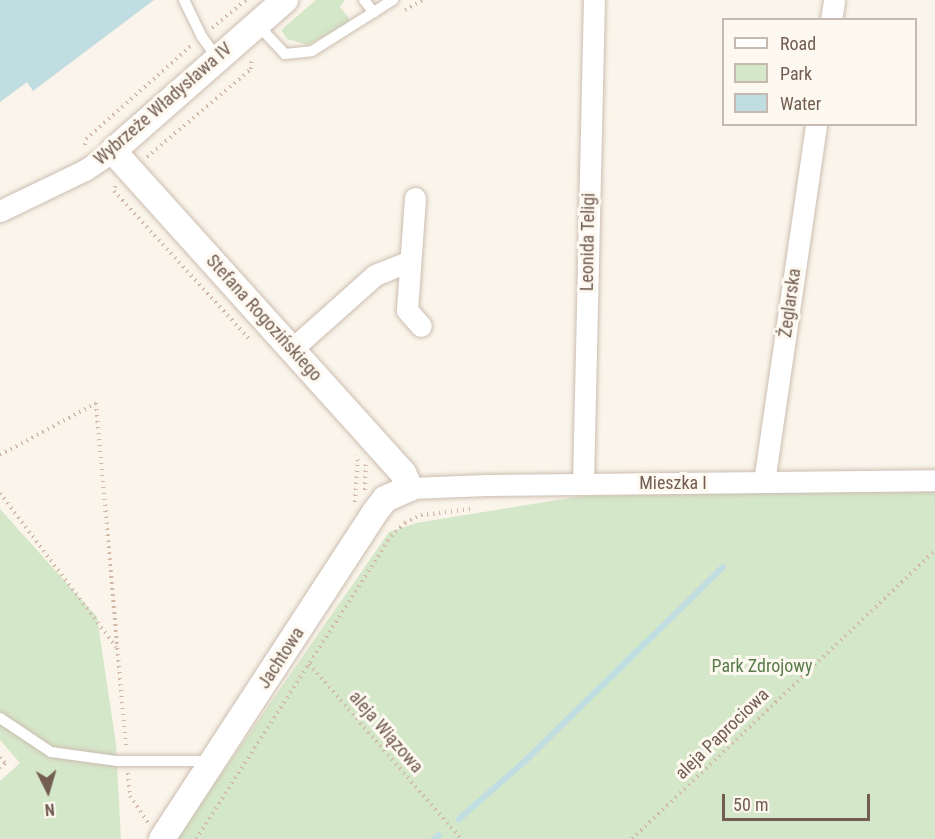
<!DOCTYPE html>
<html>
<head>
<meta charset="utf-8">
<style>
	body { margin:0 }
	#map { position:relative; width:935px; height:839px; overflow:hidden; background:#faf4ea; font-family:"Roboto Condensed",sans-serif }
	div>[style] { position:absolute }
	.green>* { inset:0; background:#d5e7c9 }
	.water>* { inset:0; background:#c0dde2 }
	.stream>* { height:6px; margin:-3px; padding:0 3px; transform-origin:3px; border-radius:3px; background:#c0dde2 }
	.path>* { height:4px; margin-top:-2px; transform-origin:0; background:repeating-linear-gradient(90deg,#d2b9a7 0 1.5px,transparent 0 6px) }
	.roads { filter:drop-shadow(0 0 2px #ccbdb1) drop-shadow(0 0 2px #ccbdb1) }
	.service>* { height:10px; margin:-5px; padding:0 5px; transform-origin:5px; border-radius:5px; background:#fff }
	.minor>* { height:21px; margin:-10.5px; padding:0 10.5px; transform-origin:10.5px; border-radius:10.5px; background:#fff }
	.tertiary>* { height:26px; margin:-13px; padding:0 13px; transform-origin:13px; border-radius:13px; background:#fff }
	span { translate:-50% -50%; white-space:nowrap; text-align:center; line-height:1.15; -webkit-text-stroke:6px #fdf8f0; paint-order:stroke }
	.street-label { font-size:18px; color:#735d50 }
	.park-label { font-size:18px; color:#597c4c }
	.legend { position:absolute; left:722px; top:18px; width:195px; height:108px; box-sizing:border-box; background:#fdf8f0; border:2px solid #c6bab0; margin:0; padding:8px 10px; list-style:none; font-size:18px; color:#735d50 }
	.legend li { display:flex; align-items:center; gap:12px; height:30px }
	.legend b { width:30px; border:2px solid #c6bab0 }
	.north { position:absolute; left:18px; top:761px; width:60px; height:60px; -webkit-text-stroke:4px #fdf8f0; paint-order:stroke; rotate:175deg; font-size:16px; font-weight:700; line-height:24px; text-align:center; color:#735d50 }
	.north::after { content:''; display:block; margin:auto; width:21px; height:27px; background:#735d50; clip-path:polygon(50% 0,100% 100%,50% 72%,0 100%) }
	.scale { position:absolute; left:722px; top:794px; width:148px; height:27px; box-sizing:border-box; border:3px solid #735d50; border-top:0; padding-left:8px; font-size:18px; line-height:21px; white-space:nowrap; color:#735d50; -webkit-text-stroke:4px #fdf8f0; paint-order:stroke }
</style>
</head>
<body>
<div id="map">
	<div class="green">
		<div style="clip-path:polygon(316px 0,345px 0,340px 7px,349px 18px,349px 22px,308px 45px,287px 39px,281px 30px)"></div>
		<div style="clip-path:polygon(935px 490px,935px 839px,176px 839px,389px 532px,416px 523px,582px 496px)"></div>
		<div style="clip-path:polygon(0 509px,97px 617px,116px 744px,121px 839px,0 839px,0 781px,20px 763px,0 740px)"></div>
	</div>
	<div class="water">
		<div style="clip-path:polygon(0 0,154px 0,33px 91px,27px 82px,0 102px)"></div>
	</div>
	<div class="stream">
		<div style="left:459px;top:819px;width:88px;rotate:-41.3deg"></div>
		<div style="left:525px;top:761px;width:277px;rotate:-44.4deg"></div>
		<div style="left:434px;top:839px;width:6px;rotate:-39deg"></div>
	</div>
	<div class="path">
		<div style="left:405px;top:10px;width:20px;rotate:-30deg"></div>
		<div style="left:212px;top:28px;width:44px;rotate:-39.5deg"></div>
		<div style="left:85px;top:145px;width:6px;rotate:-81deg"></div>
		<div style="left:86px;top:139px;width:142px;rotate:-41.6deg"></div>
		<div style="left:147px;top:157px;width:136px;rotate:-40.2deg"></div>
		<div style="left:251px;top:69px;width:12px;rotate:-85deg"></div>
		<div style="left:115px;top:186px;width:5px;rotate:101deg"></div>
		<div style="left:114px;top:191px;width:200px;rotate:47.6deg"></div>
		<div style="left:0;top:455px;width:109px;rotate:-28.4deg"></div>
		<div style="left:96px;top:403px;width:346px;rotate:85deg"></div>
		<div style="left:365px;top:490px;width:26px;rotate:-88deg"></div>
		<div style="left:0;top:493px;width:193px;rotate:53deg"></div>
		<div style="left:355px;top:502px;width:41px;rotate:-85.8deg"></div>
		<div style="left:358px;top:461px;width:6px;rotate:-121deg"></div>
		<div style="left:309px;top:664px;width:232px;rotate:49deg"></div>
		<div style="left:0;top:757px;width:8px;rotate:50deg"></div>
		<div style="left:5px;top:763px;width:7px;rotate:135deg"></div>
		<div style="left:128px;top:773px;width:23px;rotate:85deg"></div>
		<div style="left:130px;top:796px;width:32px;rotate:56deg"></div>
		<div style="left:196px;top:839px;width:360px;rotate:-57.2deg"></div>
		<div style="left:391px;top:536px;width:19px;rotate:-43deg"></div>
		<div style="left:405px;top:523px;width:18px;rotate:-27deg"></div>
		<div style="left:421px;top:515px;width:51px;rotate:-6.7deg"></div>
		<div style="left:632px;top:839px;width:419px;rotate:-43.6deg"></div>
	</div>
	<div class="roads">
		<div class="service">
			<div style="left:184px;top:0;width:41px;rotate:64.1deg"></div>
			<div style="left:202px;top:37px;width:26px;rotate:54deg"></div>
			<div style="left:364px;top:0;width:16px;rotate:52deg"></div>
			<div style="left:257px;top:24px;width:41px;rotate:47deg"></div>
			<div style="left:285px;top:54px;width:27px;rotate:-6deg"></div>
			<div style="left:312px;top:51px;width:96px;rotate:-32.2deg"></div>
			<div style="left:0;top:718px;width:61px;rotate:33.7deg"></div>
			<div style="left:51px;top:752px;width:67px;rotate:7.8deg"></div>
			<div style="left:117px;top:761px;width:94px"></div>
		</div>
		<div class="minor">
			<div style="left:831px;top:20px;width:20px;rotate:-81deg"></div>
			<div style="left:415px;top:198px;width:112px;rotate:94.1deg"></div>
			<div style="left:407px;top:310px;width:21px;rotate:49deg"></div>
			<div style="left:0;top:211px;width:94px;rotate:-25.8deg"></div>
			<div style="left:85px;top:170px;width:34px;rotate:-34deg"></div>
			<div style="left:292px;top:349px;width:111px;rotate:-41.7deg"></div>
			<div style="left:375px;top:275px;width:37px;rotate:-22deg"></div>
			<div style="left:764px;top:482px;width:362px;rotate:-81.7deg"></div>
			<div style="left:583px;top:483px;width:483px;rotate:-88.7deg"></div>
			<div style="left:410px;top:488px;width:77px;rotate:-2.2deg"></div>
			<div style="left:487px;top:485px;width:448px;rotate:-0.6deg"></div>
		</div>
		<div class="tertiary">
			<div style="left:162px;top:839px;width:390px;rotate:-56.9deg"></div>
			<div style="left:375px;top:512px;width:16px;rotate:-52deg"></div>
			<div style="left:385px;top:499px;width:27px;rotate:-24deg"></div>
			<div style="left:410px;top:488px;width:17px;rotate:-115deg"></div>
			<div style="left:403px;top:473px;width:433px;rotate:-132deg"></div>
			<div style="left:113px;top:151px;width:229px;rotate:-41.3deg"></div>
		</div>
	</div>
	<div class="street-label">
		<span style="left:163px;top:104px;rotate:-41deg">Wybrzeże Władysława IV</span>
		<span style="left:588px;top:242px;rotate:-89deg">Leonida Teligi</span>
		<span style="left:790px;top:303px;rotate:-82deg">Żeglarska</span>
		<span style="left:264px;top:318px;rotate:48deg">Stefana Rogozińskiego</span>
		<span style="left:673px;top:483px">Mieszka I</span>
		<span style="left:281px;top:658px;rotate:-57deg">Jachtowa</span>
		<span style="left:386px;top:732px;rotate:49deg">aleja Wiązowa</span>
		<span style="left:722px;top:734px;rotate:-44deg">aleja Paprociowa</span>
	</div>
	<div class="park-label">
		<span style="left:762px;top:666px">Park Zdrojowy</span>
	</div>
	<ul class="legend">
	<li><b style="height:8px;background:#fff"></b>Road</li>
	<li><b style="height:16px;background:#d5e7c9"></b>Park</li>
	<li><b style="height:16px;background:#c0dde2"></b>Water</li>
	</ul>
	<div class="north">N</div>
	<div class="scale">50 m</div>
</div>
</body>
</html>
